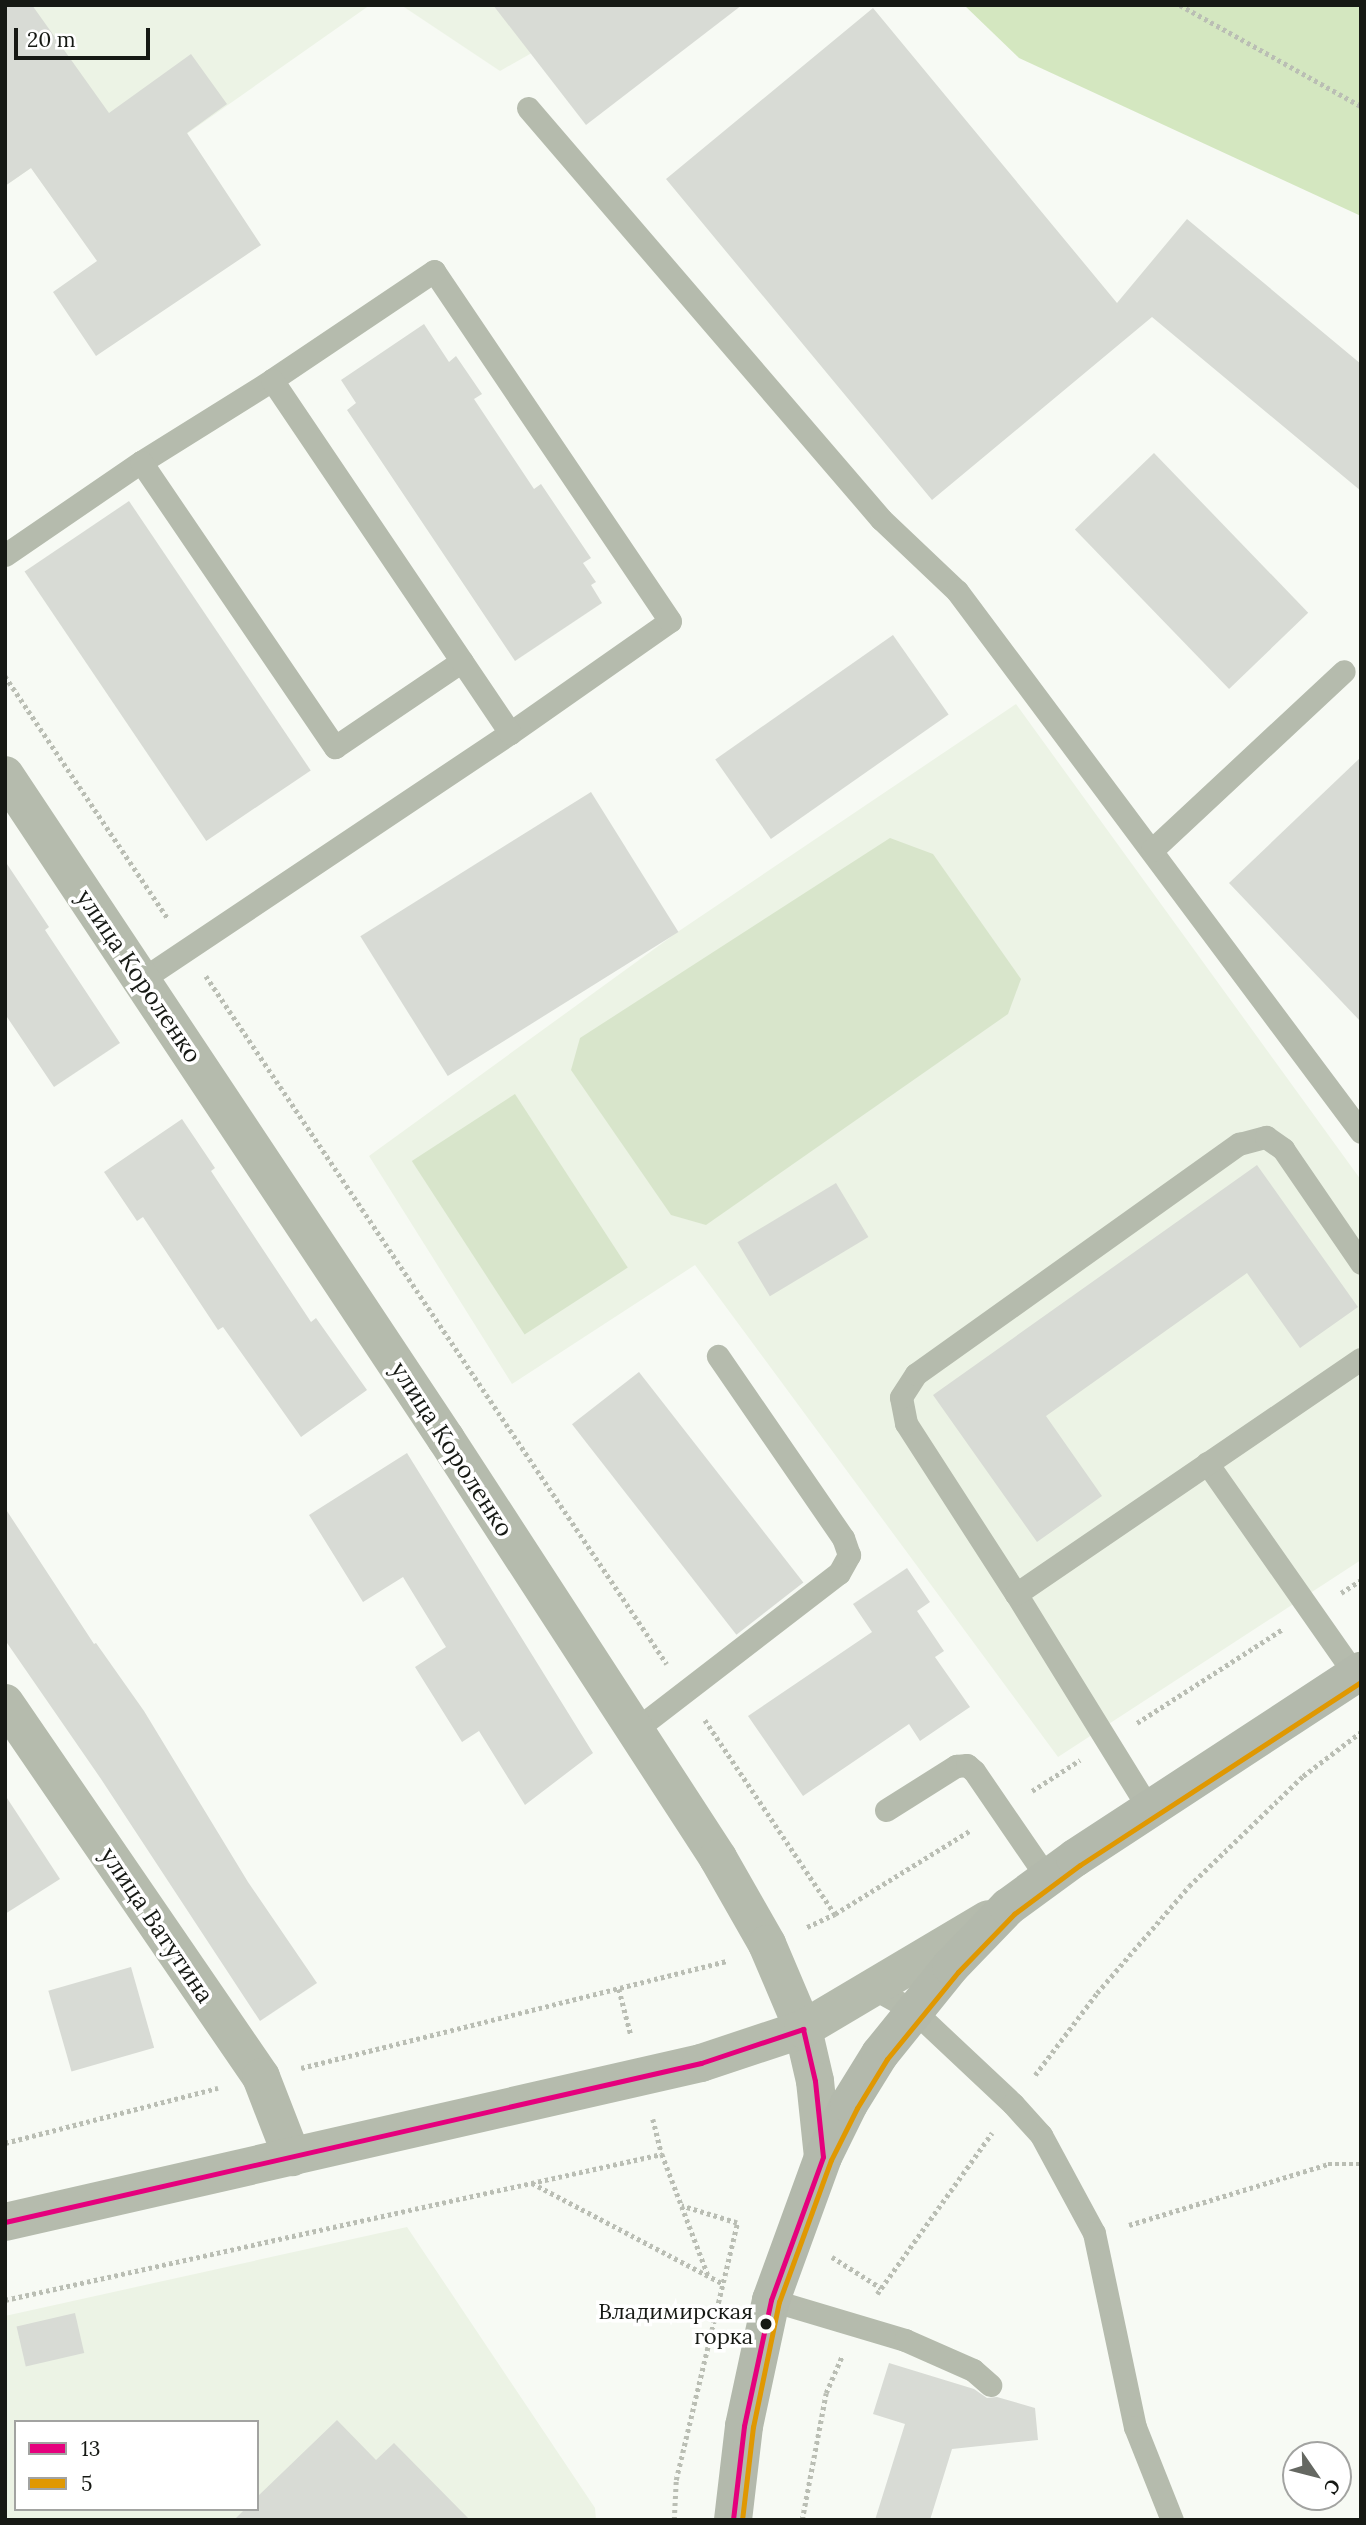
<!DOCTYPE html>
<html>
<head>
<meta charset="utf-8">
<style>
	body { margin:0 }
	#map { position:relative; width:1366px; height:2525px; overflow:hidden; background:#f7faf4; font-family:Lora,serif }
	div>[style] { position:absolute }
	.built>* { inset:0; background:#ecf3e5 }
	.green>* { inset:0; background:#d8e5cb; transform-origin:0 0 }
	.forest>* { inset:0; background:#d4e7c0 }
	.building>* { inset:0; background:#d8dbd5; transform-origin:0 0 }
	.path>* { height:4.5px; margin-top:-2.25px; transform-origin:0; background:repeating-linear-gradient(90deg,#babeb4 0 3.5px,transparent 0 7px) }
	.service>* { height:23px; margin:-11.5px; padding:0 11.5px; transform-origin:11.5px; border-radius:11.5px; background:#b5bbad }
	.minor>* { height:38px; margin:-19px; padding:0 19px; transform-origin:19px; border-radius:19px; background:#b5bbad }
	.tertiary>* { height:38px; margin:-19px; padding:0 19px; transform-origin:19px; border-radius:19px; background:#b5bbad }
	.secondary>* { height:38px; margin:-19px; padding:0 19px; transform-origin:19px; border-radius:19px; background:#b3b9ac }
	.bus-1>* { height:5px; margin:-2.5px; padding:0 2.5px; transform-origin:2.5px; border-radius:2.5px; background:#e5007d }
	.bus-2>* { height:5px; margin:-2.5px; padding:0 2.5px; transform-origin:2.5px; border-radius:2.5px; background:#e09802 }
	.dots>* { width:19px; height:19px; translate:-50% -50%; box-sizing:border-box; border:4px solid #fff; border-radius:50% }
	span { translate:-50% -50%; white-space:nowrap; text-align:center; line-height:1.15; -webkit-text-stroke:7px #fff; paint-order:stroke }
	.bus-label { font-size:22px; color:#161914 }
	.right { translate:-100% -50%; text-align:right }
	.street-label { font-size:24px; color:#161914 }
	.frame { position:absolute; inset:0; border:7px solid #161914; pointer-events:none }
	.legend { position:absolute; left:14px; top:2420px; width:245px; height:91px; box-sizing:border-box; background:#fff; border:2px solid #a2a3a1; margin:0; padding:9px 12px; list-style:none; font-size:21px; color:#161914 }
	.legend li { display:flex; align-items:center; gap:14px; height:35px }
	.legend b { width:35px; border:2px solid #a2a3a1 }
	.north { position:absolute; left:1282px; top:2441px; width:70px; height:70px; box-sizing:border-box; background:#fff; border:2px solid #a2a3a1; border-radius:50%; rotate:125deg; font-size:19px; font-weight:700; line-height:28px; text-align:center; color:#161914 }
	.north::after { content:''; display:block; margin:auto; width:24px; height:32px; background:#656862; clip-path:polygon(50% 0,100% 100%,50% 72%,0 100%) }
	.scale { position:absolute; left:14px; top:28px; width:136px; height:32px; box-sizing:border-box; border:4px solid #161914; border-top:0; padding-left:9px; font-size:21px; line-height:24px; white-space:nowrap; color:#161914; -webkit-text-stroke:5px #fff; paint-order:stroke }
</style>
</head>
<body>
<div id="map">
	<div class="built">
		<div style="clip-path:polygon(5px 5px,370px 5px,67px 218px,31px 168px,5px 186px)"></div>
		<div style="clip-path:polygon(401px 5px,594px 5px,530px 54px,500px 71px)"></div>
		<div style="clip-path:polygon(1016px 704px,1361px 1180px,1361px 1560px,1058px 1757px,695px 1265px,512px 1384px,369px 1156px,679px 931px)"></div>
		<div style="clip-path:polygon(evenodd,407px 2227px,595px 2508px,596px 2520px,5px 2520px,5px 2316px,407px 2227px,16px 2422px,257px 2422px,257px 2509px,16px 2509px,16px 2422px)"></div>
	</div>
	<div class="green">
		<div style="clip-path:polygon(890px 838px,933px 854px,1021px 979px,1008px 1014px,706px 1225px,671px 1215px,571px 1070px,580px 1038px)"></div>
		<div style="left:515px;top:1094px;width:207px;height:123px;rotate:57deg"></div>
	</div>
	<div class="forest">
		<div style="clip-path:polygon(964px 5px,1361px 5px,1361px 216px,1019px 58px)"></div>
	</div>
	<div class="building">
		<div style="clip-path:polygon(5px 5px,32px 5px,109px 113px,191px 54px,227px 104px,187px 133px,261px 245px,96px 356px,53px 292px,97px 261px,31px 168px,5px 186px)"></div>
		<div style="clip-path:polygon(493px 5px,742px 5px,586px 125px)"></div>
		<div style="clip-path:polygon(873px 8px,1117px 303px,1187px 219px,1361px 364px,1361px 491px,1152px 317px,932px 500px,666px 179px)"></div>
		<div style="clip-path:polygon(424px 324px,449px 362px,456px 356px,482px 394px,474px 399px,534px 489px,541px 484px,591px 558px,583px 563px,596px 582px,591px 585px,602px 603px,515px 661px,347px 410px,356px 403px,341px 380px)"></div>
		<div style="left:1154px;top:453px;width:222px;height:110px;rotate:46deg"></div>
		<div style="left:129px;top:501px;width:325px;height:126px;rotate:56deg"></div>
		<div style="left:893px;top:635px;width:97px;height:217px;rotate:55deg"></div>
		<div style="clip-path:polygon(1361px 757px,1361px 1022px,1229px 883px)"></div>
		<div style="left:591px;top:792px;width:165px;height:272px;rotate:58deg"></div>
		<div style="clip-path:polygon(5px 861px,49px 927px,45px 930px,120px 1043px,54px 1087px,5px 1014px)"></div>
		<div style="clip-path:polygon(182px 1119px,215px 1168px,211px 1171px,311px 1322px,316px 1318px,367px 1390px,301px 1437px,223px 1327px,218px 1330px,143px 1217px,137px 1221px,104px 1172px)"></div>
		<div style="clip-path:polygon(1257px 1165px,1358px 1307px,1300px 1348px,1247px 1273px,1046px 1416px,1102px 1496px,1037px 1542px,933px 1395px)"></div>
		<div style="left:836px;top:1183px;width:63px;height:115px;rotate:59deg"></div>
		<div style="left:639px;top:1372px;width:267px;height:85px;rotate:52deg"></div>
		<div style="clip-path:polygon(407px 1453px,593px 1753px,525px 1805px,479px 1731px,462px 1742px,415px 1667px,446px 1647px,403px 1577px,363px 1602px,309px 1515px)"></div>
		<div style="clip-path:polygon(5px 1508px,94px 1644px,96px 1643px,144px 1711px,248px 1882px,317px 1983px,260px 2021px,101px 1779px,5px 1640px)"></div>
		<div style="clip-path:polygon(907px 1568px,930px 1602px,917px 1611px,944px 1651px,935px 1657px,970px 1707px,920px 1741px,909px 1724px,803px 1796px,748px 1716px,872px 1632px,853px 1604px)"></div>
		<div style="clip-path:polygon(5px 1795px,60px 1879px,5px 1914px)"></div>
		<div style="left:131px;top:1967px;width:84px;height:86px;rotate:74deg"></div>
		<div style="left:75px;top:2313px;width:41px;height:60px;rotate:77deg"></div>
		<div style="clip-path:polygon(889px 2363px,974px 2389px,987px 2398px,997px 2397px,1035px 2408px,1038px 2440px,952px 2449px,930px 2520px,875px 2520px,905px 2424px,873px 2414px)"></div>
		<div style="clip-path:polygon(337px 2420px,376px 2460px,394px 2443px,470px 2520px,234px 2520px,245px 2509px,257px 2509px,257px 2497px)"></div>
	</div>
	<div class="path">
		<div style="left:1180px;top:5px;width:207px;rotate:29.2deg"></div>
		<div style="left:5px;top:676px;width:293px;rotate:56.1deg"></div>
		<div style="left:206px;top:976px;width:828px;rotate:56.18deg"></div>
		<div style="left:1341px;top:1593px;width:24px;rotate:-33deg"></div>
		<div style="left:705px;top:1720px;width:234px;rotate:56.2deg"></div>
		<div style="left:1137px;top:1723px;width:174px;rotate:-32.8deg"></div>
		<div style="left:1032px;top:1791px;width:57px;rotate:-32.9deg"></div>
		<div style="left:807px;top:1927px;width:31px;rotate:-25deg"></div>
		<div style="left:835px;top:1914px;width:160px;rotate:-31.7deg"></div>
		<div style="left:619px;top:1989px;width:48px;rotate:75.4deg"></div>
		<div style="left:301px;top:2068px;width:439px;rotate:-14.1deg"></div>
		<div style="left:1035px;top:2075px;width:103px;rotate:-52.9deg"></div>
		<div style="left:1097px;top:1993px;width:141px;rotate:-49.3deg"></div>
		<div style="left:1189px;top:1886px;width:158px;rotate:-44deg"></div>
		<div style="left:1303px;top:1776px;width:73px;rotate:-37.2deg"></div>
		<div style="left:653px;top:2119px;width:36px;rotate:76deg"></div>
		<div style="left:662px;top:2154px;width:129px;rotate:69.2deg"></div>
		<div style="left:5px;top:2143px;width:220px;rotate:-14.5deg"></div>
		<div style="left:532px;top:2183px;width:215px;rotate:27.8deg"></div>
		<div style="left:1129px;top:2225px;width:208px;rotate:-17deg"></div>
		<div style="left:1328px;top:2164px;width:33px"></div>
		<div style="left:832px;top:2257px;width:58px;rotate:32.3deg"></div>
		<div style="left:877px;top:2294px;width:198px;rotate:-54.5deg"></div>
		<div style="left:5px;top:2300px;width:673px;rotate:-12.53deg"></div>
		<div style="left:674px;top:2520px;width:40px;rotate:-87.1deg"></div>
		<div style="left:676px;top:2480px;width:264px;rotate:-76.6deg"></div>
		<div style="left:737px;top:2223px;width:58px;rotate:-162.8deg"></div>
		<div style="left:802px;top:2520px;width:129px;rotate:-79.3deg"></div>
		<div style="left:826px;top:2393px;width:40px;rotate:-66.6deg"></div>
	</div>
	<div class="service">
		<div style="left:528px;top:108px;width:542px;rotate:49.34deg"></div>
		<div style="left:881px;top:519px;width:105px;rotate:43.5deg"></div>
		<div style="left:957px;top:591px;width:675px;rotate:53.25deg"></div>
		<div style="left:141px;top:462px;width:155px;rotate:-32deg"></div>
		<div style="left:5px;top:555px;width:165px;rotate:-34.4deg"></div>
		<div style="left:141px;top:462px;width:345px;rotate:55.8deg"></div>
		<div style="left:335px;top:747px;width:153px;rotate:-34.1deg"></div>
		<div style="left:1152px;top:850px;width:262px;rotate:-43deg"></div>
		<div style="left:141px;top:980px;width:444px;rotate:-33.8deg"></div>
		<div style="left:510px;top:733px;width:195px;rotate:-35deg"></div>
		<div style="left:670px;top:621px;width:422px;rotate:-124deg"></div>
		<div style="left:434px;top:271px;width:195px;rotate:146.1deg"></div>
		<div style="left:272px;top:380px;width:426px;rotate:56deg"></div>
		<div style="left:1207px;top:1463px;width:258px;rotate:55deg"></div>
		<div style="left:1016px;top:1594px;width:203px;rotate:-122.8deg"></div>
		<div style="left:906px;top:1423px;width:26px;rotate:-101deg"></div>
		<div style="left:901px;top:1397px;width:27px;rotate:-57deg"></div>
		<div style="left:916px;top:1374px;width:397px;rotate:-35.5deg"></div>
		<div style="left:1239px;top:1144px;width:28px;rotate:-15deg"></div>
		<div style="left:1266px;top:1137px;width:21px;rotate:35deg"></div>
		<div style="left:1283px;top:1149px;width:138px;rotate:55.6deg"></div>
		<div style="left:635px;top:1730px;width:257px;rotate:-37.6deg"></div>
		<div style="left:839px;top:1573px;width:21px;rotate:-61deg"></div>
		<div style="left:849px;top:1555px;width:18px;rotate:-109deg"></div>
		<div style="left:843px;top:1538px;width:221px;rotate:-124.5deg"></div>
		<div style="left:1149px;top:1809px;width:253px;rotate:-121.7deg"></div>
		<div style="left:1016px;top:1594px;width:417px;rotate:-34.3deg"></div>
		<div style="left:886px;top:1810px;width:83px;rotate:-32.2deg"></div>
		<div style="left:956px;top:1766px;width:11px;rotate:-5deg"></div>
		<div style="left:967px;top:1765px;width:9px;rotate:41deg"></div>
		<div style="left:974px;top:1771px;width:131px;rotate:55.6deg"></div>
		<div style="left:866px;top:1993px;width:16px"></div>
		<div style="left:882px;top:1993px;width:35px;rotate:29deg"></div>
		<div style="left:913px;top:2010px;width:137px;rotate:43.2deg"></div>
		<div style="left:1013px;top:2104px;width:42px;rotate:47.9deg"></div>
		<div style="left:1041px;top:2135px;width:111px;rotate:61.6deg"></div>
		<div style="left:1094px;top:2233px;width:198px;rotate:78.1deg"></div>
		<div style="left:1135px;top:2427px;width:100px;rotate:68.3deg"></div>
		<div style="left:771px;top:2300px;width:140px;rotate:16.6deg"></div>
		<div style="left:905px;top:2340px;width:74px;rotate:23.8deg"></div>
		<div style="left:973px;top:2370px;width:23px;rotate:41deg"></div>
	</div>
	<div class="minor">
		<div style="left:5px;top:775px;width:797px;rotate:56.41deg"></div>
		<div style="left:446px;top:1439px;width:500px;rotate:57deg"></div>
		<div style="left:718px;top:1858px;width:99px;rotate:60.3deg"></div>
		<div style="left:767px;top:1944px;width:92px;rotate:67deg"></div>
		<div style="left:5px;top:1703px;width:453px;rotate:55.6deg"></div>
		<div style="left:261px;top:2077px;width:86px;rotate:68.8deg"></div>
	</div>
	<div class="tertiary">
		<div style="left:803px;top:2029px;width:53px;rotate:77deg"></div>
		<div style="left:815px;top:2081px;width:76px;rotate:84deg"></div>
		<div style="left:5px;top:2222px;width:714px;rotate:-12.87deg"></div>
		<div style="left:701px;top:2063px;width:108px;rotate:-18.4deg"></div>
		<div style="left:803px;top:2029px;width:215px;rotate:-30.7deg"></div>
	</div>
	<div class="secondary">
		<div style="left:733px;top:2520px;width:95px;rotate:-83.3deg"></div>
		<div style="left:744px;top:2426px;width:129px;rotate:-77.9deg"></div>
		<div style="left:771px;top:2300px;width:152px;rotate:-70deg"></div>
		<div style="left:823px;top:2157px;width:59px;rotate:-63.9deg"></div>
		<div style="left:849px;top:2104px;width:59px;rotate:-58.2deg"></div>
		<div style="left:880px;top:2054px;width:113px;rotate:-51.1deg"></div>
		<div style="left:951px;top:1966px;width:82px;rotate:-46deg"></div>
		<div style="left:1008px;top:1907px;width:83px;rotate:-36.2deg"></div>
		<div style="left:1075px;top:1858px;width:342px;rotate:-33.2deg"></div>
	</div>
	<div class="bus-1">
		<div style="left:5px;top:2222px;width:714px;rotate:-12.87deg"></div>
		<div style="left:701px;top:2063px;width:108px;rotate:-18.4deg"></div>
		<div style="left:803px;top:2029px;width:53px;rotate:77deg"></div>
		<div style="left:815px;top:2081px;width:76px;rotate:84deg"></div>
		<div style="left:823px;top:2157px;width:152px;rotate:110deg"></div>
		<div style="left:771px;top:2300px;width:129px;rotate:102.1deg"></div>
		<div style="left:744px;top:2426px;width:95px;rotate:96.7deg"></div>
	</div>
	<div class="bus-2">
		<div style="left:742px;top:2520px;width:94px;rotate:-83.3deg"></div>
		<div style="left:753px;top:2427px;width:128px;rotate:-78.3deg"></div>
		<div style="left:779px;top:2302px;width:151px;rotate:-69.9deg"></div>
		<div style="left:831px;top:2160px;width:58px;rotate:-63.4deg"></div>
		<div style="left:857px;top:2108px;width:57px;rotate:-58.5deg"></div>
		<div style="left:887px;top:2059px;width:112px;rotate:-50.8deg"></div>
		<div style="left:958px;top:1972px;width:81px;rotate:-46deg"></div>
		<div style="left:1014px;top:1914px;width:82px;rotate:-36.6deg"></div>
		<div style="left:1080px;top:1865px;width:335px;rotate:-33.1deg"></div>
	</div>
	<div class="dots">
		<div style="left:766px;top:2324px;background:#161914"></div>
	</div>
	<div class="bus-label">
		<span class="right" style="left:753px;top:2324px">Владимирская<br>горка</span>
	</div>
	<div class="street-label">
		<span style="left:139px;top:976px;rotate:56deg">улица Короленко</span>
		<span style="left:452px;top:1449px;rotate:57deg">улица Короленко</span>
		<span style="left:157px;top:1925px;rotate:56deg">улица Ватутина</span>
	</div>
	<div class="frame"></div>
	<ul class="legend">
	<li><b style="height:9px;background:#e5007d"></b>13</li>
	<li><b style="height:9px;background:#e09802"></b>5</li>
	</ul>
	<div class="north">С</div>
	<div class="scale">20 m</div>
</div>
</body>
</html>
